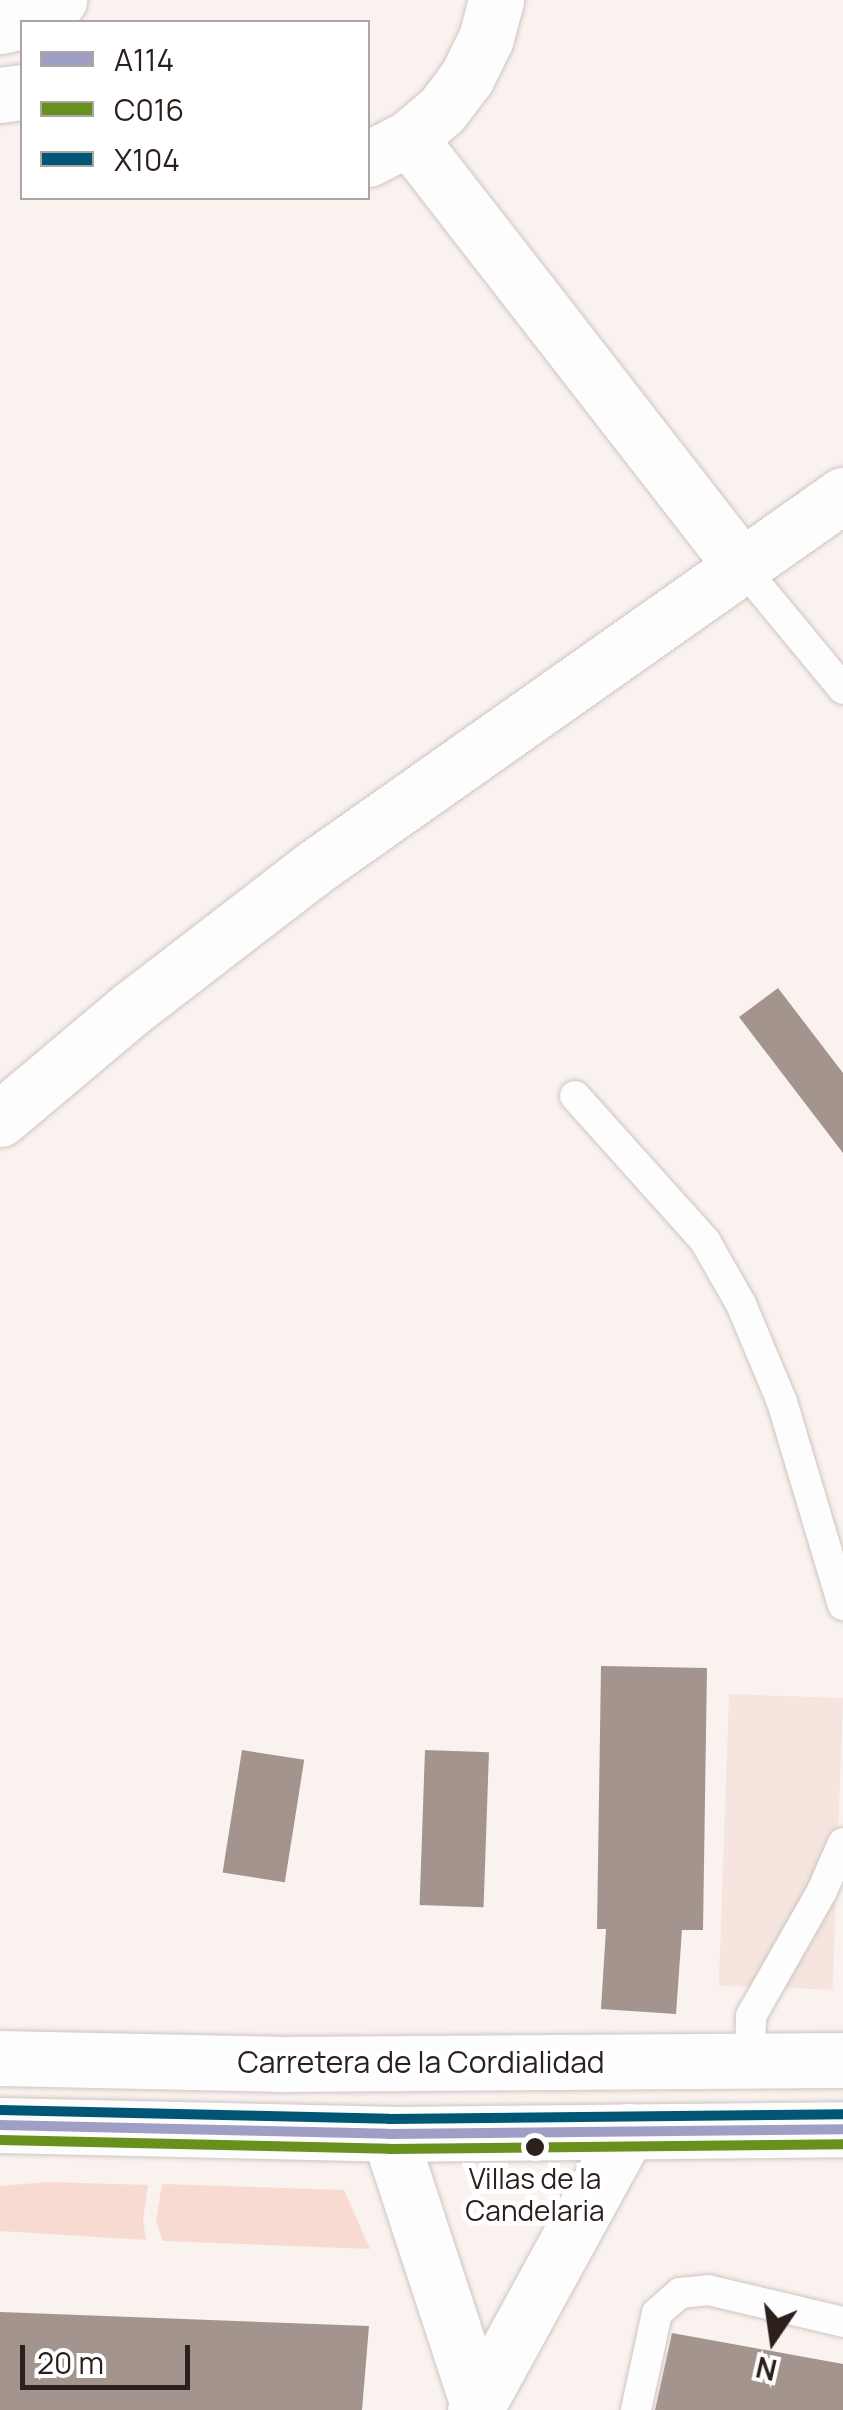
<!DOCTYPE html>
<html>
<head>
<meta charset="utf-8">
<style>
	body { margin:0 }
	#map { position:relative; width:843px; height:2410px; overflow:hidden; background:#f9f2ef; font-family:Manrope,sans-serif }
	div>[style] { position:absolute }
	.built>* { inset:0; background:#f6e5df; transform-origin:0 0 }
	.green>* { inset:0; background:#f8dbd0 }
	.building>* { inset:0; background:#a4948e; transform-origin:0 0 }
	.roads { filter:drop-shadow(0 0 2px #cec5c1) drop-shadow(0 0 2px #cec5c1) }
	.lane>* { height:30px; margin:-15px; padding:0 15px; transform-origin:15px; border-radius:15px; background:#fefdfd }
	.street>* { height:55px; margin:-27.5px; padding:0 27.5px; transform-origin:27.5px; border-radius:27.5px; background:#fefdfd }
	.highway>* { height:55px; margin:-27.5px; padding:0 27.5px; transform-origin:27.5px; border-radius:27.5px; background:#fefdfd }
	.bus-1>* { height:10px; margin:-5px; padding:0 5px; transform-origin:5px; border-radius:5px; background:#9f9fc6 }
	.bus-2>* { height:10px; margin:-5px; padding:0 5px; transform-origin:5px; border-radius:5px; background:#68901d }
	.bus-3>* { height:10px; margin:-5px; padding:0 5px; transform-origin:5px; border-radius:5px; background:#005675 }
	.dots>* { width:28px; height:28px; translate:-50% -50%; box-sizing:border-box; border:5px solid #fff; border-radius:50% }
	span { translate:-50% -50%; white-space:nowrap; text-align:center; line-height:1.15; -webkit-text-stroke:10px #fff; paint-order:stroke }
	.bus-label { font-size:28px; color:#2c201c }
	.street-label { font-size:30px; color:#2c201c }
	.legend { position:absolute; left:20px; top:20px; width:350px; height:180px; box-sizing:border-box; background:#fff; border:2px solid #aba6a4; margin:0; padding:12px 18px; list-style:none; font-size:30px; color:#2c201c }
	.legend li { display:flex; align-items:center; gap:20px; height:50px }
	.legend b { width:50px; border:2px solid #aba6a4 }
	.north { position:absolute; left:723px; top:2290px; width:100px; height:100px; -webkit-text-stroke:8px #fff; paint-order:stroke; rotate:193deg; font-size:28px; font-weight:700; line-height:40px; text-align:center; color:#2c201c }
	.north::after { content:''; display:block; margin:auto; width:35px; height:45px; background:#2c201c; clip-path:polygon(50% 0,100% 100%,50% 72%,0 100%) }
	.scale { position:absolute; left:20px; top:2345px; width:170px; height:45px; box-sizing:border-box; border:5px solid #2c201c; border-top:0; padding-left:12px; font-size:30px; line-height:35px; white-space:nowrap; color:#2c201c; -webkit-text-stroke:8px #fff; paint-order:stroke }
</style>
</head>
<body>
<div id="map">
	<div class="built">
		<div style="left:729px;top:1694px;width:114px;height:292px;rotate:2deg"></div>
	</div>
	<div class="green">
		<div style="clip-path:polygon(48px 2182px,148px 2185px,143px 2220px,146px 2240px,0 2231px,0 2186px)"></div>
		<div style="clip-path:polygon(162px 2184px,344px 2190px,370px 2249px,163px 2241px,156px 2221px)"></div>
	</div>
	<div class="building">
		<div style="clip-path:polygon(778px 988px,843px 1073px,843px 1153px,739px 1017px)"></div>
		<div style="clip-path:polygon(601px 1666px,707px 1668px,703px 1930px,682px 1930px,676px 2014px,601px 2009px,606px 1929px,597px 1929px)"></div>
		<div style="left:242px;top:1750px;width:63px;height:124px;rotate:9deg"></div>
		<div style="left:425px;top:1750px;width:64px;height:155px;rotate:2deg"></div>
		<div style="clip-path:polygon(0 2312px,369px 2326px,362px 2410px,0 2410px)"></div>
		<div style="clip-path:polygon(672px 2333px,843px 2364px,843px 2410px,655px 2410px)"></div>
	</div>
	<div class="roads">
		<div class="lane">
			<div style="left:740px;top:564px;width:162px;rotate:50.5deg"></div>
			<div style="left:575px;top:1096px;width:195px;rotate:48.1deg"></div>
			<div style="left:705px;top:1241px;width:73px;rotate:60.3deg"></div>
			<div style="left:741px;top:1304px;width:106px;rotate:67.3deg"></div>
			<div style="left:782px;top:1402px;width:212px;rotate:73.3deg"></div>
			<div style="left:750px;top:2061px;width:45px;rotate:-88.7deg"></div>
			<div style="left:751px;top:2016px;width:144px;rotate:-60.4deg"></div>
			<div style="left:822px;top:1891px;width:52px;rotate:-66.4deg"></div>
			<div style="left:636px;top:2410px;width:99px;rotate:-77.8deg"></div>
			<div style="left:657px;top:2313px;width:30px;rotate:-41deg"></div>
			<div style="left:680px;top:2293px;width:28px;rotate:-6deg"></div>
			<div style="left:708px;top:2290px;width:139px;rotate:13.3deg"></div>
		</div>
		<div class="street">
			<div style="left:0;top:26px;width:19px;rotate:-12deg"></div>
			<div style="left:19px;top:22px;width:46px;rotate:-28.8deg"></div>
			<div style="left:0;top:95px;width:22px;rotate:-8deg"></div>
			<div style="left:409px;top:138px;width:539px;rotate:52.15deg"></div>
			<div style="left:368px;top:159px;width:46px;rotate:-27.1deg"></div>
			<div style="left:409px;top:138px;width:43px;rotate:-40.3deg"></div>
			<div style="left:442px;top:110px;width:41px;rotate:-52.9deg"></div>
			<div style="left:467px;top:77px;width:43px;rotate:-64deg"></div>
			<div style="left:486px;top:38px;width:39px;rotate:-75deg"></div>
			<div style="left:0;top:1119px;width:172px;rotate:-40.1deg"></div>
			<div style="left:132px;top:1008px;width:231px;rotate:-37.6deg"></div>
			<div style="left:315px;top:867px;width:646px;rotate:-35.17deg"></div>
			<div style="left:389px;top:2134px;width:281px;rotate:71.8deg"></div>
			<div style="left:475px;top:2410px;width:318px;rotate:-61.3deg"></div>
		</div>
		<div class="highway">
			<div style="left:0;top:2058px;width:277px;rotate:1.2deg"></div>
			<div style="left:277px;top:2064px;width:566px;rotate:-0.4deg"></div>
			<div style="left:0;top:2125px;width:389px;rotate:1.3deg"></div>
			<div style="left:389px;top:2134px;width:454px;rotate:-0.6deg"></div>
		</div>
	</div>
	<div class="bus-1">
		<div style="left:0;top:2125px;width:389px;rotate:1.3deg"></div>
		<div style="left:389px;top:2134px;width:454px;rotate:-0.6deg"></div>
	</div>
	<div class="bus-2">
		<div style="left:0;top:2140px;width:389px;rotate:1.3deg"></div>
		<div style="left:389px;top:2149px;width:454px;rotate:-0.6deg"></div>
	</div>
	<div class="bus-3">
		<div style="left:0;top:2110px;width:389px;rotate:1.3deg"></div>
		<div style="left:389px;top:2119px;width:454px;rotate:-0.6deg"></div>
	</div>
	<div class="dots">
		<div style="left:535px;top:2147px;background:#2c201c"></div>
	</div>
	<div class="bus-label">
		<span style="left:535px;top:2194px">Villas de la<br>Candelaria</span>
	</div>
	<div class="street-label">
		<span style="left:421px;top:2062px">Carretera de la Cordialidad</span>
	</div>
	<ul class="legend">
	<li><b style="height:12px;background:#9f9fc6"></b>A114</li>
	<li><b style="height:12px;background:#68901d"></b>C016</li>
	<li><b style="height:12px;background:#005675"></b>X104</li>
	</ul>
	<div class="north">N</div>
	<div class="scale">20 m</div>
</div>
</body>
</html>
